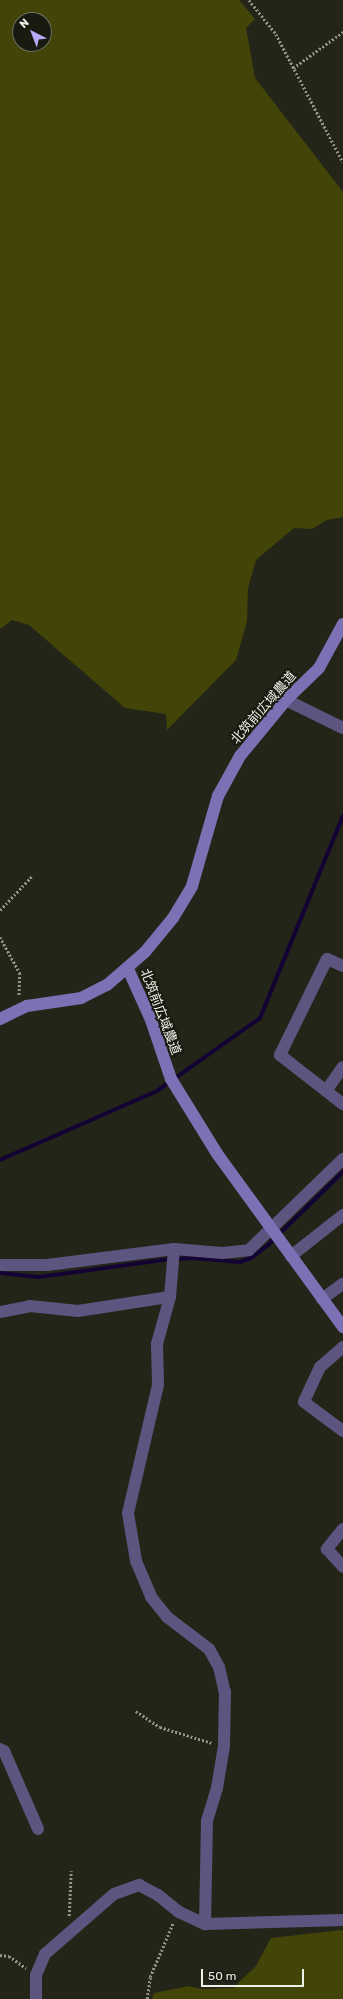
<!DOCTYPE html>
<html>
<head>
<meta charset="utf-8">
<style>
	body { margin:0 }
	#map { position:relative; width:343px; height:1999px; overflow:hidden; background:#242519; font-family:Rubik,"Noto Sans JP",sans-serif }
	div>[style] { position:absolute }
	.green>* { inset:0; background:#424507 }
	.stream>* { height:4px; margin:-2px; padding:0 2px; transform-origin:2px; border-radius:2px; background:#130334 }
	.path>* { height:2.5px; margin-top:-1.25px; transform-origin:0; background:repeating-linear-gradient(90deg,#92938a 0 2px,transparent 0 4px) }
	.street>* { height:12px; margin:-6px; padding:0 6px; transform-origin:6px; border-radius:6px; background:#5c557f }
	.secondary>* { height:12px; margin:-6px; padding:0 6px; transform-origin:6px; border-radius:6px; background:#7b71b4 }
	span { translate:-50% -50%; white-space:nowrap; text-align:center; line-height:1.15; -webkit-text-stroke:4px #1a1b10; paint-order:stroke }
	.street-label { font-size:13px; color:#eef0e8 }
	.north { position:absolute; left:12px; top:12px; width:40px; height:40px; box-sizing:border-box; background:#1a1b10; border:1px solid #6f7066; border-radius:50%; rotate:318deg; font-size:11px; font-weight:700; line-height:16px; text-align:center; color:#eef0e8 }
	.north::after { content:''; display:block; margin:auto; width:14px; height:18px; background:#b7abf8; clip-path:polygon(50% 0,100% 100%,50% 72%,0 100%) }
	.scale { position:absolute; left:201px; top:1969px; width:103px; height:18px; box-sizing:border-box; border:2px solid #eef0e8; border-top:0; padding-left:5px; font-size:12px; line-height:14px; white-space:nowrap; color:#eef0e8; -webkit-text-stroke:3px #1a1b10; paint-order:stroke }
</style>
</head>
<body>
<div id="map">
	<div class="green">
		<div style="clip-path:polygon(evenodd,0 0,239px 0,255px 19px,246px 28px,255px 78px,343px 192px,343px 517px,327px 520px,312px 529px,294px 528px,256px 560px,248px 588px,247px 621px,236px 660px,167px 730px,166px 714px,125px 708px,29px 625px,12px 620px,0 629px,0 0,20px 20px,44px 20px,44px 44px,20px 44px,20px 20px)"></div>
		<div style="clip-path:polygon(343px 1930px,343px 1999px,152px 1999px,154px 1993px,189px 1986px,201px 1989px,233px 1988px,256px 1966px,271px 1938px)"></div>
	</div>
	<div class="stream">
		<div style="left:0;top:1160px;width:171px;rotate:-23.7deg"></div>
		<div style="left:157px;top:1091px;width:126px;rotate:-35.3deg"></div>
		<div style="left:260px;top:1018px;width:218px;rotate:-67.7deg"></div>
		<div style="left:0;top:1273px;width:39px;rotate:6deg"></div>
		<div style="left:39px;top:1277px;width:125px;rotate:-7.8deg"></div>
		<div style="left:163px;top:1260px;width:29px;rotate:-4deg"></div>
		<div style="left:192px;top:1258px;width:48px;rotate:4.8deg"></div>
		<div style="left:240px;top:1262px;width:12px;rotate:-20deg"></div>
		<div style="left:251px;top:1258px;width:21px;rotate:-37deg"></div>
		<div style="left:268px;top:1245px;width:105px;rotate:-44.2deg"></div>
	</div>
	<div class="path">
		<div style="left:249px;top:0;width:43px;rotate:51.5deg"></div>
		<div style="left:276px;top:34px;width:144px;rotate:62.4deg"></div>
		<div style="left:293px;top:68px;width:62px;rotate:-35.8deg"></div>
		<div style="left:0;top:910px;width:47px;rotate:-46.7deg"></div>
		<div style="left:0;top:937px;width:41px;rotate:60.9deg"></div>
		<div style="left:20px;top:973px;width:23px;rotate:92deg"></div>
		<div style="left:136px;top:1711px;width:29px;rotate:34deg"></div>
		<div style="left:160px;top:1727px;width:54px;rotate:17.1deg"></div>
		<div style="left:69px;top:1916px;width:45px;rotate:-87.5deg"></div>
		<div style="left:0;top:1955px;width:9px;rotate:6deg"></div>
		<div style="left:9px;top:1956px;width:21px;rotate:35deg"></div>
		<div style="left:147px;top:1999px;width:22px;rotate:-82deg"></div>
		<div style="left:150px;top:1977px;width:59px;rotate:-66.9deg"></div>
	</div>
	<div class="street">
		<div style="left:286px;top:700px;width:64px;rotate:26.2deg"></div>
		<div style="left:343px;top:966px;width:17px;rotate:-156deg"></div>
		<div style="left:327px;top:959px;width:107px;rotate:116.1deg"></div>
		<div style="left:280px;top:1055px;width:80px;rotate:37.9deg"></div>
		<div style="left:326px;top:1091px;width:29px;rotate:-55deg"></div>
		<div style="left:174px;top:1249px;width:48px;rotate:94.8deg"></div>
		<div style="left:170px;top:1297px;width:49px;rotate:105.5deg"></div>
		<div style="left:157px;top:1344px;width:41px;rotate:88.6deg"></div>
		<div style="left:158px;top:1385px;width:131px;rotate:103.2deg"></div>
		<div style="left:128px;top:1513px;width:49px;rotate:80.5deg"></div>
		<div style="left:136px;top:1561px;width:39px;rotate:67deg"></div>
		<div style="left:151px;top:1597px;width:26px;rotate:51deg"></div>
		<div style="left:167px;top:1617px;width:53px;rotate:37.3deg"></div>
		<div style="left:209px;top:1649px;width:21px;rotate:61deg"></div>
		<div style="left:219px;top:1667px;width:26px;rotate:77deg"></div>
		<div style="left:225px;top:1692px;width:54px;rotate:91.1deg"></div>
		<div style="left:224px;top:1746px;width:43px;rotate:99.5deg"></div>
		<div style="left:217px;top:1788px;width:34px;rotate:107deg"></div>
		<div style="left:207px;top:1821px;width:103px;rotate:91.1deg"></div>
		<div style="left:291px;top:1256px;width:66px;rotate:-38.3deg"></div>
		<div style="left:0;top:1265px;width:47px"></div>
		<div style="left:47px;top:1265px;width:128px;rotate:-7.2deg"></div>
		<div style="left:174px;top:1249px;width:48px;rotate:4.8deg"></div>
		<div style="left:222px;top:1253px;width:27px;rotate:-6deg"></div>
		<div style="left:249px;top:1250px;width:131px;rotate:-44.1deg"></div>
		<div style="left:322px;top:1299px;width:26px;rotate:-36deg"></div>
		<div style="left:0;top:1312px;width:31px;rotate:-11deg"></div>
		<div style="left:30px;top:1306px;width:48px;rotate:5.9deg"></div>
		<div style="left:78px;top:1311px;width:93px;rotate:-8.7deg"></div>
		<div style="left:343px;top:1347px;width:30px;rotate:139deg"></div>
		<div style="left:320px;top:1367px;width:38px;rotate:115deg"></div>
		<div style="left:304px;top:1402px;width:49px;rotate:36.6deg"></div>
		<div style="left:343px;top:1529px;width:26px;rotate:129deg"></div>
		<div style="left:327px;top:1549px;width:24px;rotate:48deg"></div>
		<div style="left:0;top:1749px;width:4px;rotate:27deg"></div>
		<div style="left:4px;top:1751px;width:85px;rotate:66.4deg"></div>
		<div style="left:36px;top:1999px;width:24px;rotate:-90deg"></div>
		<div style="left:36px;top:1975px;width:23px;rotate:-67deg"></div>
		<div style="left:45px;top:1954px;width:91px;rotate:-41deg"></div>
		<div style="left:114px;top:1894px;width:27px;rotate:-20deg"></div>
		<div style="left:139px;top:1885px;width:21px;rotate:28deg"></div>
		<div style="left:158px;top:1895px;width:27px;rotate:39deg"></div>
		<div style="left:179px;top:1912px;width:29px;rotate:25deg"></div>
		<div style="left:205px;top:1924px;width:138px;rotate:-1.7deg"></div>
	</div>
	<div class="secondary">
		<div style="left:128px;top:969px;width:56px;rotate:65.7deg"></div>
		<div style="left:151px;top:1020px;width:62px;rotate:71.3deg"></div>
		<div style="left:171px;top:1079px;width:89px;rotate:58.3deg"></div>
		<div style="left:218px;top:1155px;width:213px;rotate:54deg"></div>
		<div style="left:0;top:1019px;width:30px;rotate:-26deg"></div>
		<div style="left:27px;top:1006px;width:55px;rotate:-8.4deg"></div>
		<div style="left:81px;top:998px;width:29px;rotate:-27deg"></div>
		<div style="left:107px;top:985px;width:50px;rotate:-41deg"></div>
		<div style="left:145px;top:952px;width:44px;rotate:-50.5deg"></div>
		<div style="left:173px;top:918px;width:37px;rotate:-59deg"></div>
		<div style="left:192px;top:886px;width:94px;rotate:-73.9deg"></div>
		<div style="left:218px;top:796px;width:46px;rotate:-61.2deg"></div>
		<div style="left:240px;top:756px;width:72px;rotate:-50.6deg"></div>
		<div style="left:286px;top:700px;width:46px;rotate:-44.1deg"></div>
		<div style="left:319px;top:668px;width:50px;rotate:-61.4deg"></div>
	</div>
	<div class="street-label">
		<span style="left:264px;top:708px;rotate:-49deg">北筑前広域農道</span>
		<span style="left:160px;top:1012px;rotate:69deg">北筑前広域農道</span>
	</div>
	<div class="north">N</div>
	<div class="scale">50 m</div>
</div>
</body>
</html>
